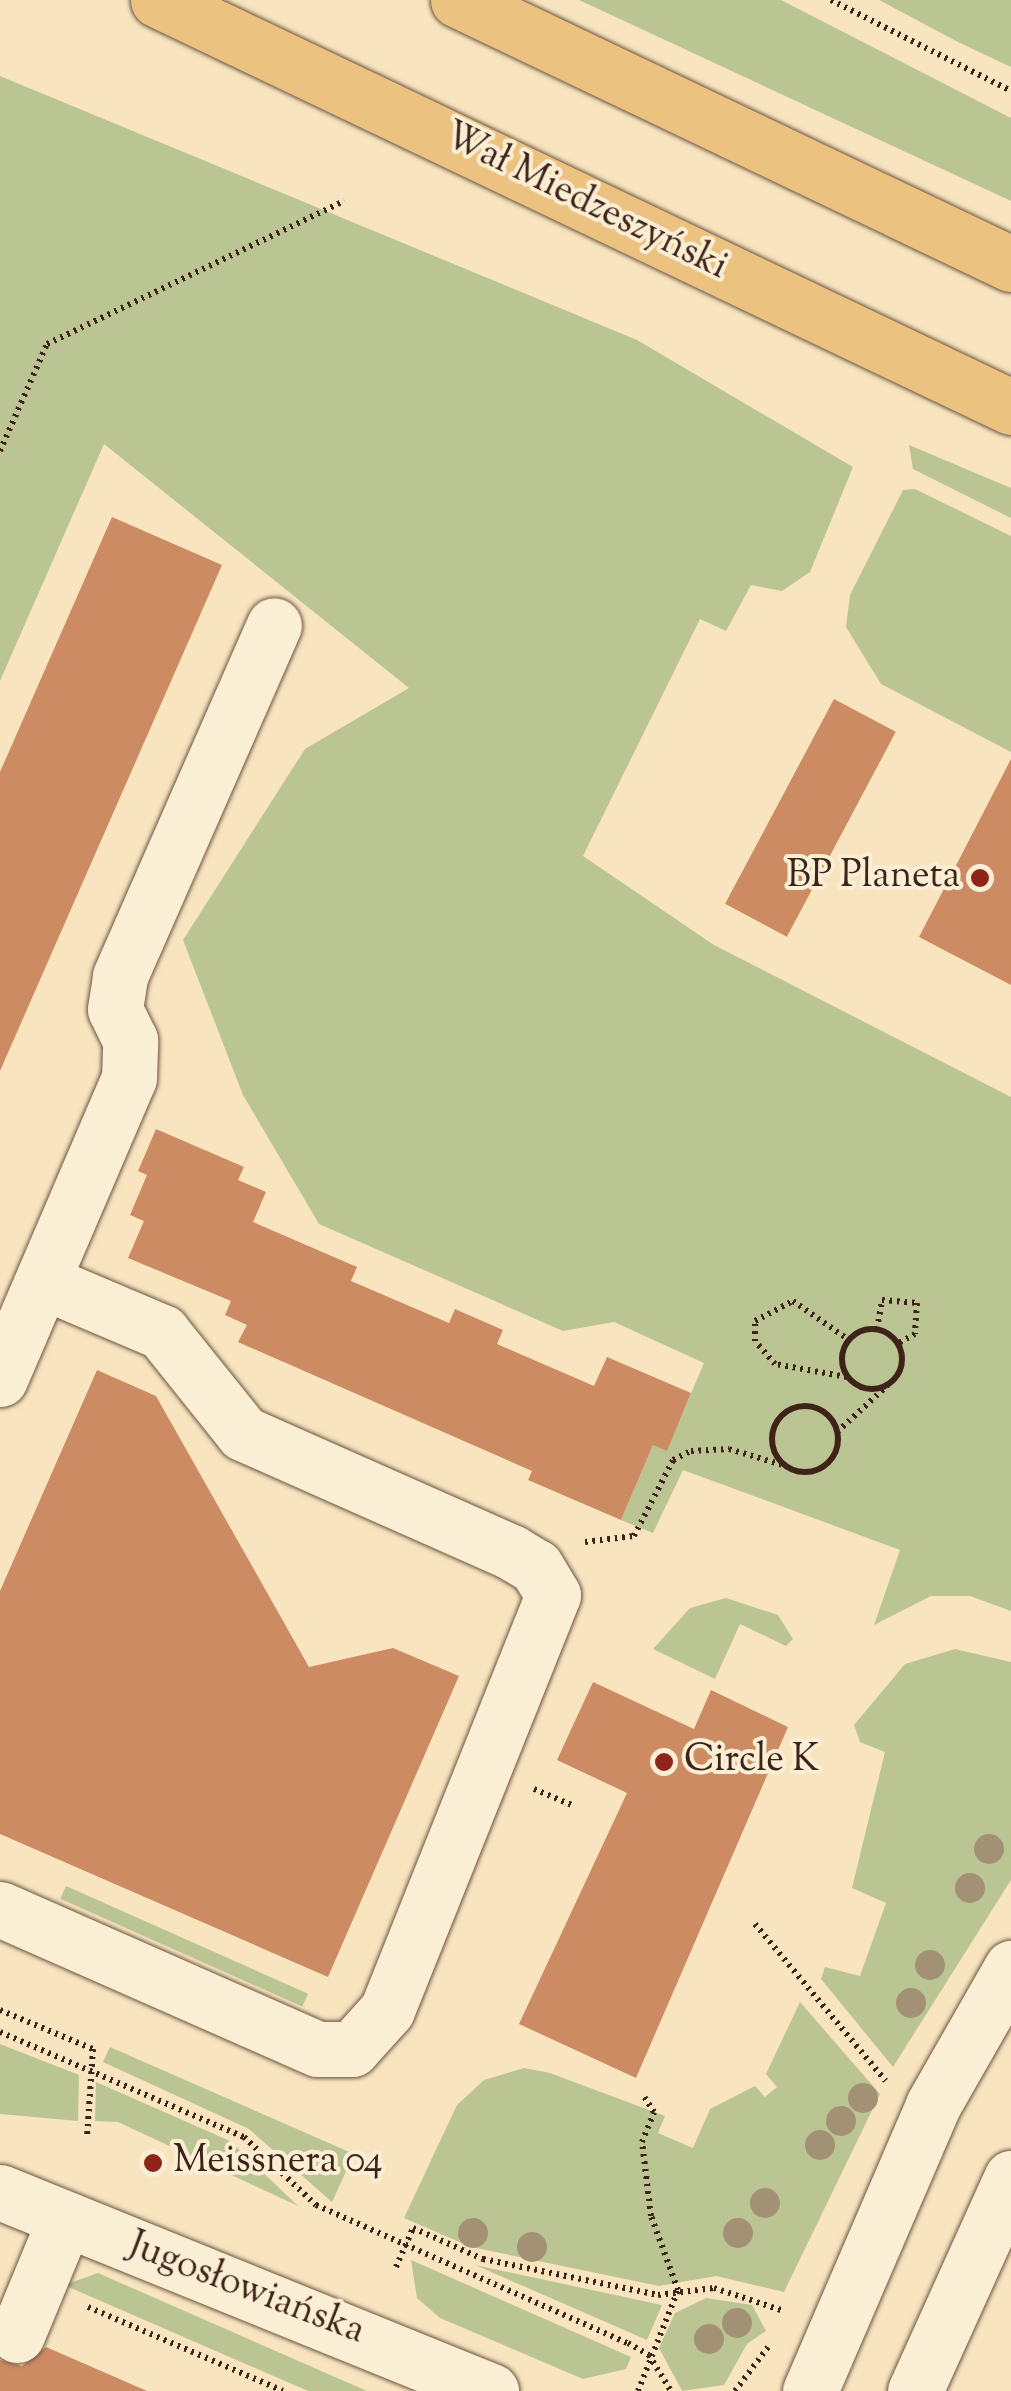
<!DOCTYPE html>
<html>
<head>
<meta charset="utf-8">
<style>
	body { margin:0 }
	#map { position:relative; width:1011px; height:2391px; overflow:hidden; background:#f8e5bf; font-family:"Sorts Mill Goudy",serif }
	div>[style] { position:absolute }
	.green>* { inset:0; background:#bbc594; transform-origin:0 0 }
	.building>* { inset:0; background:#cc8b63; transform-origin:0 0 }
	.path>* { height:6px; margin-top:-3px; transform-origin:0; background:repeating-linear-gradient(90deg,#3e2319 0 2.5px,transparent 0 7.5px) }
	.path>.ring { margin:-3px; padding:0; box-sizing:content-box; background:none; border:6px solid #3e2319; border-radius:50% }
	.roads { filter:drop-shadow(0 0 2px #6c5442) drop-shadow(0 0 2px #6c5442) }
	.minor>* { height:55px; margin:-27.5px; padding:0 27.5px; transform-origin:27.5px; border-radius:27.5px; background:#faeed5 }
	.major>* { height:55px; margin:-27.5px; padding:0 27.5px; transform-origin:27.5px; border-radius:27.5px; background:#ecc280 }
	.trees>* { width:30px; height:30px; margin:-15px; border-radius:50%; background:#a39175 }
	.dots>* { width:28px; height:28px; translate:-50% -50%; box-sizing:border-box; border:5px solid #faeed5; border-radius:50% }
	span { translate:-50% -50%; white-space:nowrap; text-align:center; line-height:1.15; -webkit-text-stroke:8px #faeed5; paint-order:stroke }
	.street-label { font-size:38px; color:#3e2319 }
	.poi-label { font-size:38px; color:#3e2319 }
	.right { translate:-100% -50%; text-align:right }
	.left { translate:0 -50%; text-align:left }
</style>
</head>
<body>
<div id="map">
	<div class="green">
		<div style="clip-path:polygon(579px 0,781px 0,1011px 118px,1011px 201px)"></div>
		<div style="clip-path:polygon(879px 0,1011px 0,1011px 67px,958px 42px)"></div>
		<div style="clip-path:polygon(0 76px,637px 340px,853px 467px,810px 572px,782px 591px,751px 585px,726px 631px,700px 619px,583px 856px,714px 945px,1011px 1097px,1011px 1611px,970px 1596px,931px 1596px,874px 1625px,900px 1550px,683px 1470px,653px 1533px,621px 1520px,653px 1445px,667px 1450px,704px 1363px,614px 1322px,563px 1331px,319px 1224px,243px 1095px,183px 940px,305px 749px,409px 688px,104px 444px,0 681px)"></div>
		<div style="clip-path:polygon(909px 445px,1011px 488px,1011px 518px,913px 469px)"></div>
		<div style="clip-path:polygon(915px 489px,1011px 536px,1011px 752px,881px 684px,846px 627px,850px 595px,903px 490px)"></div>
		<div style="clip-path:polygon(726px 1598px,778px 1615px,793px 1639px,786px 1646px,740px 1624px,715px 1679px,653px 1649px,690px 1608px)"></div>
		<div style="clip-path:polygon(955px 1649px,1011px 1662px,1011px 1880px,893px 2067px,821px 1979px,825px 1967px,860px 1976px,886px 1903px,852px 1888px,885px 1752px,860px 1742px,854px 1725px,905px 1664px)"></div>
		<div style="left:66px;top:1886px;width:265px;height:14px;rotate:24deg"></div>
		<div style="clip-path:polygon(800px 2002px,880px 2094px,784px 2292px,716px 2276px,659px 2286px,471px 2247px,404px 2218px,457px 2105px,484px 2080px,524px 2068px,550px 2073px,665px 2116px,658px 2133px,693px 2148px,710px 2109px,755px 2086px,765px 2097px,777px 2087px,766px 2074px)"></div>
		<div style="clip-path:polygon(0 2044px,79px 2075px,78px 2121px,0 2114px)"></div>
		<div style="clip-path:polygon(110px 2047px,354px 2154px,332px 2202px,249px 2129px,103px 2062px)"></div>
		<div style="clip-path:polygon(96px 2082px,230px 2141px,298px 2206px,118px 2122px,95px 2121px)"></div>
		<div style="clip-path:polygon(411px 2260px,631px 2357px,626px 2369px,583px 2379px,440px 2318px,417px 2298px)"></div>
		<div style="clip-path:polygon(475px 2265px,662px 2305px,647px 2340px)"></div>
		<div style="clip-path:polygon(98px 2273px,367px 2391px,308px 2391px,64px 2285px)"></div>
		<div style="clip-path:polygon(706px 2298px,752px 2305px,766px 2331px,747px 2344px,724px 2385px,682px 2391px,659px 2348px,675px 2313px)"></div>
	</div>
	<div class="building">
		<div style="clip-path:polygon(112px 517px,222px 565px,0 1071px,0 772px)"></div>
		<div style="left:834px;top:699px;width:70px;height:232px;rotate:28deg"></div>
		<div style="clip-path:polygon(1011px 759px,1011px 985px,919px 937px)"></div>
		<div style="clip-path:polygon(156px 1129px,244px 1167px,238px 1180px,266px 1192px,253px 1222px,357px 1267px,351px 1281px,449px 1323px,455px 1309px,503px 1330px,497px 1344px,594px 1386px,607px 1357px,691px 1393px,667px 1451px,653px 1445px,621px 1520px,528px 1480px,532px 1471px,238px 1342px,247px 1325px,225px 1315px,231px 1301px,128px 1258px,144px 1221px,130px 1215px,147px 1175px,138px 1171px)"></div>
		<div style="clip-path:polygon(97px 1370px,156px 1396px,309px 1667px,393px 1648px,459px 1676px,328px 1977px,0 1834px,0 1591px)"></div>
		<div style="clip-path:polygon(593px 1682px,694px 1729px,711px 1690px,788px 1727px,636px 2078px,519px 2024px,627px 1793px,557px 1760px)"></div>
		<div style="clip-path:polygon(46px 2347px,147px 2391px,0 2391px,0 2360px,22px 2366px)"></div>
	</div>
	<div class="path">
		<div style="left:831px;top:0;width:202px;rotate:26.8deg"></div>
		<div style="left:0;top:451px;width:117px;rotate:-66.3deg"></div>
		<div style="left:47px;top:344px;width:330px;rotate:-25.7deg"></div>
		<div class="ring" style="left:842px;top:1329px;width:54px;height:54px"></div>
		<div style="left:877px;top:1329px;width:29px;rotate:-80deg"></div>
		<div style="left:882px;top:1300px;width:35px;rotate:5deg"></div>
		<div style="left:917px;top:1303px;width:31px;rotate:94deg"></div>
		<div style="left:915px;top:1334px;width:18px;rotate:151deg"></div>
		<div style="left:847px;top:1377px;width:73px;rotate:-169.8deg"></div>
		<div style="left:775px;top:1364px;width:30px;rotate:-131deg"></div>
		<div style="left:755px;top:1341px;width:20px;rotate:-90deg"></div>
		<div style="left:755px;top:1321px;width:43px;rotate:-27.8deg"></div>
		<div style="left:793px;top:1301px;width:68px;rotate:34.9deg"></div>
		<div class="ring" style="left:772px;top:1406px;width:60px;height:60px"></div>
		<div style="left:837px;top:1432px;width:69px;rotate:-42.7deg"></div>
		<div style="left:585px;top:1542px;width:49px;rotate:-7deg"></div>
		<div style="left:634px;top:1536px;width:85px;rotate:-62.8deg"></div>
		<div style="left:673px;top:1460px;width:20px;rotate:-27deg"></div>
		<div style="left:691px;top:1451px;width:38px;rotate:-3deg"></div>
		<div style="left:729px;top:1449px;width:59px;rotate:16.6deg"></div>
		<div style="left:534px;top:1789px;width:43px;rotate:23deg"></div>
		<div style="left:755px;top:1924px;width:204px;rotate:50.2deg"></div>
		<div style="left:0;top:2010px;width:101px;rotate:22.8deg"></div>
		<div style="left:93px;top:2049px;width:89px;rotate:93.9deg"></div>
		<div style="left:0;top:2032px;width:266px;rotate:23.3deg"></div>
		<div style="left:244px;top:2137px;width:99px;rotate:43.4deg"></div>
		<div style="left:316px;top:2205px;width:341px;rotate:23.9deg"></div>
		<div style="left:628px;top:2343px;width:24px;rotate:30deg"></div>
		<div style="left:649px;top:2355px;width:42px;rotate:58.6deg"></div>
		<div style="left:396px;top:2267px;width:43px;rotate:-66.4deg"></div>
		<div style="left:413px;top:2228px;width:77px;rotate:23.9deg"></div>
		<div style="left:483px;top:2259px;width:179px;rotate:11.6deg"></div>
		<div style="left:658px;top:2295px;width:56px;rotate:-7.1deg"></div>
		<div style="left:714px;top:2288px;width:74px;rotate:18.2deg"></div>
		<div style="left:88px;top:2307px;width:212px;rotate:23.3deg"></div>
		<div style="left:638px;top:2391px;width:109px;rotate:-68.4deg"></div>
		<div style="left:678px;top:2290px;width:79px;rotate:-110deg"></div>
		<div style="left:651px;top:2216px;width:75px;rotate:-96.9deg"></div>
		<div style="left:642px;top:2142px;width:32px;rotate:-68deg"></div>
		<div style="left:654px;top:2112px;width:20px;rotate:-123deg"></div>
		<div style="left:735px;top:2391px;width:55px;rotate:-53.1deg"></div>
	</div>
	<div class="roads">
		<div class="minor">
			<div style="left:0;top:1379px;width:327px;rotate:-66.8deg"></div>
			<div style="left:129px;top:1078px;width:38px;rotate:-88deg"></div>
			<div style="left:130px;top:1040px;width:34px;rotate:-116deg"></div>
			<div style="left:115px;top:1009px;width:33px;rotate:-81deg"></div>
			<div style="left:120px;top:976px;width:383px;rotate:-66.3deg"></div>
			<div style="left:0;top:1909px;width:347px;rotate:23.8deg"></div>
			<div style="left:318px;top:2049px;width:34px"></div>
			<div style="left:352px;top:2049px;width:52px;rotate:-48.1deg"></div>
			<div style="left:387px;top:2010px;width:447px;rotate:-68.2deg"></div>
			<div style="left:553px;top:1595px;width:33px;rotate:-121deg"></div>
			<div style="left:536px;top:1567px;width:29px;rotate:-149deg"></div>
			<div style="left:511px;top:1552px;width:293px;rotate:-156.1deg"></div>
			<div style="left:243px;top:1433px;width:129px;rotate:-128.7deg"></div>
			<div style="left:162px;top:1332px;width:130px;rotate:-157deg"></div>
			<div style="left:0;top:2192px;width:530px;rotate:22.06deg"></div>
			<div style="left:17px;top:2335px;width:126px;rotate:-67.5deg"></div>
			<div style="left:810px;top:2391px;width:311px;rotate:-66.7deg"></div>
			<div style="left:933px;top:2105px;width:158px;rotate:-60.3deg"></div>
			<div style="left:915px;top:2391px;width:234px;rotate:-65.7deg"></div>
		</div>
		<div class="major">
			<div style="left:158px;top:0;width:945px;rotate:25.51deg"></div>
			<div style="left:458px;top:0;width:613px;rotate:25.52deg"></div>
		</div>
	</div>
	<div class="trees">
		<div style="left:989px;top:1849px"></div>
		<div style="left:970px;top:1888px"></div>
		<div style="left:930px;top:1965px"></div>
		<div style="left:911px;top:2003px"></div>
		<div style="left:863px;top:2098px"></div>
		<div style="left:841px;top:2121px"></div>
		<div style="left:820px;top:2145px"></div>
		<div style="left:765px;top:2203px"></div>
		<div style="left:473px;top:2233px"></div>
		<div style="left:738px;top:2233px"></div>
		<div style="left:532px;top:2247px"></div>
		<div style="left:737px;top:2323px"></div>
		<div style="left:709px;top:2339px"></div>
	</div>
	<div class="dots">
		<div style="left:980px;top:878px;background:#8f2418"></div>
		<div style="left:664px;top:1762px;background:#8f2418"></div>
		<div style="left:153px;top:2163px;background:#8f2418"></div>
	</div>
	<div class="street-label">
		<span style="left:585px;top:203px;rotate:26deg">Wał Miedzeszyński</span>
		<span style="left:246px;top:2290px;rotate:21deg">Jugosłowiańska</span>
	</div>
	<div class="poi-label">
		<span class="right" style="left:960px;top:878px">BP Planeta</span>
		<span class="left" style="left:684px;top:1762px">Circle K</span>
		<span class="left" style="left:173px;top:2163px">Meissnera 04</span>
	</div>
</div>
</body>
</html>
